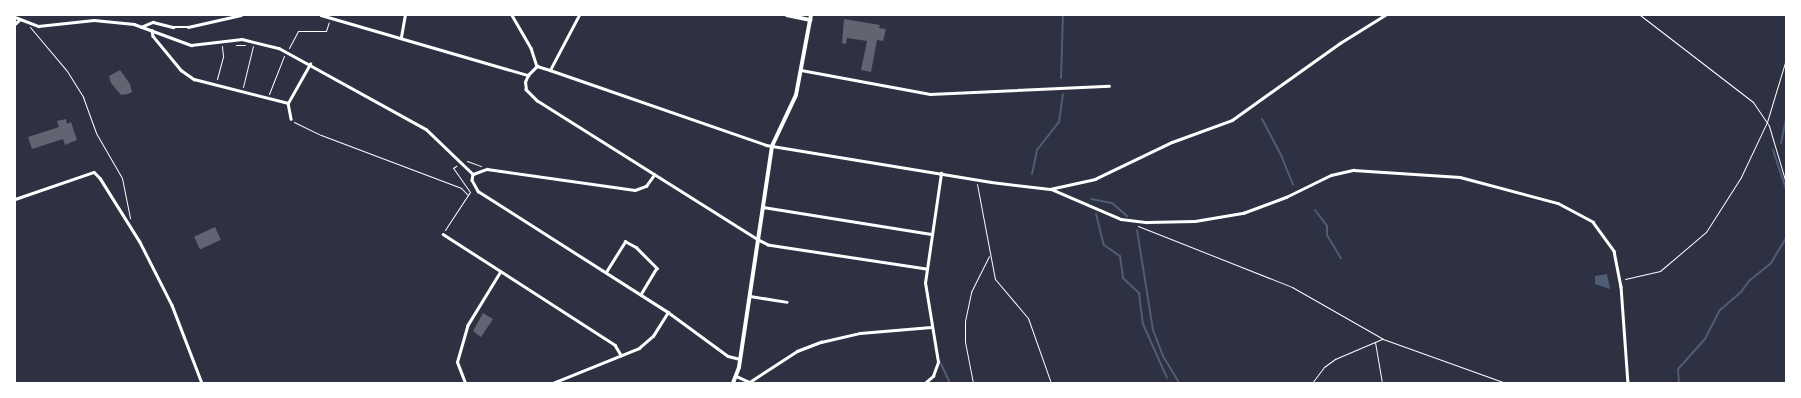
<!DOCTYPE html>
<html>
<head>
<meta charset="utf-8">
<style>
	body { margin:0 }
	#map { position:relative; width:1801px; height:398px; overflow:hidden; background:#2d3142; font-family:Signika,sans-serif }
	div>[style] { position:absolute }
	.water>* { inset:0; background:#4f5d75 }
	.stream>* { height:2px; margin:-1px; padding:0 1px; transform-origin:1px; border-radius:1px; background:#4f5d75 }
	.building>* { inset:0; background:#626471; transform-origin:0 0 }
	.path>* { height:1px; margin:-0.5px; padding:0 0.5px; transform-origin:0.5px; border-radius:0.5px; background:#fff }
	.minor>* { height:2.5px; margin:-1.25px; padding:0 1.25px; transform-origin:1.25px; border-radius:1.25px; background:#fff }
	.tertiary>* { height:3.5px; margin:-1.75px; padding:0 1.75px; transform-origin:1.75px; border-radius:1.75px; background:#fff }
	.secondary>* { height:4px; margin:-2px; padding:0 2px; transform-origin:2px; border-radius:2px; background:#fff }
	span { translate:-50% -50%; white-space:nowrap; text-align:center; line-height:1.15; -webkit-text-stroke:3px #fff; paint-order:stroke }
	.frame { position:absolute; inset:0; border:16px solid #fff; pointer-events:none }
</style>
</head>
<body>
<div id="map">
	<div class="water">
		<div style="clip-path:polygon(1607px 274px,1610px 289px,1595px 284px,1595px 276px)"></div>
	</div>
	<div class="stream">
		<div style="left:1061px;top:78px;width:63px;rotate:-88.2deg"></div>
		<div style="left:1262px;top:119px;width:41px;rotate:62.2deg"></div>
		<div style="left:1281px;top:155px;width:32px;rotate:68deg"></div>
		<div style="left:1781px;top:143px;width:25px;rotate:-78deg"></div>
		<div style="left:1773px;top:150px;width:41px;rotate:71.6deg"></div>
		<div style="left:1032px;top:174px;width:25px;rotate:-78deg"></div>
		<div style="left:1037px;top:150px;width:36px;rotate:-52deg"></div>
		<div style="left:1059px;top:122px;width:28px;rotate:-82deg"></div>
		<div style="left:1091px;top:199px;width:21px;rotate:11deg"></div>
		<div style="left:1112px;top:203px;width:20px;rotate:41deg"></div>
		<div style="left:1315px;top:210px;width:20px;rotate:53deg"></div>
		<div style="left:1327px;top:226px;width:9px;rotate:90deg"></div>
		<div style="left:1327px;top:235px;width:27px;rotate:59deg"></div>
		<div style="left:1096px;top:214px;width:32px;rotate:76deg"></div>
		<div style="left:1104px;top:245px;width:19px;rotate:35deg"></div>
		<div style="left:1120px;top:256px;width:22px;rotate:82deg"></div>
		<div style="left:1123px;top:278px;width:23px;rotate:43deg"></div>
		<div style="left:1137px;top:230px;width:101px;rotate:80.9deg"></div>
		<div style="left:1153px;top:330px;width:28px;rotate:69deg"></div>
		<div style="left:1163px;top:356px;width:31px;rotate:59deg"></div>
		<div style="left:1139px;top:293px;width:31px;rotate:83deg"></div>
		<div style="left:1143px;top:324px;width:59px;rotate:66deg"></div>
		<div style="left:941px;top:364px;width:21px;rotate:65deg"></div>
		<div style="left:1679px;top:383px;width:14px;rotate:-94deg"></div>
		<div style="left:1678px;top:369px;width:40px;rotate:-48deg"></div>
		<div style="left:1705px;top:339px;width:31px;rotate:-63deg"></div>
		<div style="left:1719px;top:311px;width:29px;rotate:-41deg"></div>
		<div style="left:1741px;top:292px;width:14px;rotate:-54deg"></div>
		<div style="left:1749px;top:281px;width:28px;rotate:-39deg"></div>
		<div style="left:1771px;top:263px;width:29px;rotate:-59deg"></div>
	</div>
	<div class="building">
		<div style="clip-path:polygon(844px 19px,880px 25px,879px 28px,886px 29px,883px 41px,877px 40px,871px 72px,861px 70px,867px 41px,847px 38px,846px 44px,842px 43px)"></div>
		<div style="clip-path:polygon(120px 70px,130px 84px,132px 92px,128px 94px,121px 95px,111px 83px,109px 76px)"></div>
		<div style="clip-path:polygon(66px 119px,67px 124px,71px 122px,77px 140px,65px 145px,63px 139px,32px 149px,28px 137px,59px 127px,57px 121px)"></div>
		<div style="left:215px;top:227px;width:14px;height:23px;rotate:65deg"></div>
		<div style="clip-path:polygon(483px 313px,493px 319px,481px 337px,473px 331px)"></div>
	</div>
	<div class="path">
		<div style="left:1640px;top:15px;width:143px;rotate:37.6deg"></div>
		<div style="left:1753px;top:102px;width:29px;rotate:56deg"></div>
		<div style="left:1769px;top:126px;width:59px;rotate:73.4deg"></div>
		<div style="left:30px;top:27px;width:57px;rotate:49.9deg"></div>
		<div style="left:67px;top:71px;width:31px;rotate:58deg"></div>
		<div style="left:83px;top:97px;width:38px;rotate:70deg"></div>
		<div style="left:96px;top:133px;width:52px;rotate:60deg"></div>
		<div style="left:122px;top:178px;width:41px;rotate:78.7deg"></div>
		<div style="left:236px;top:45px;width:9px"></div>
		<div style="left:289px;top:48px;width:19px;rotate:-62deg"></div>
		<div style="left:298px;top:31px;width:28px"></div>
		<div style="left:326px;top:31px;width:9px;rotate:-72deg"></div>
		<div style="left:217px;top:79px;width:24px;rotate:-75deg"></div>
		<div style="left:223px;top:56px;width:10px;rotate:-96deg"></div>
		<div style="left:243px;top:87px;width:42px;rotate:-76.3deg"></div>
		<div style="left:269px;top:94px;width:41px;rotate:-68.5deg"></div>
		<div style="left:294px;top:122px;width:30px;rotate:26deg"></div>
		<div style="left:321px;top:135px;width:150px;rotate:20.7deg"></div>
		<div style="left:461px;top:188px;width:10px;rotate:45deg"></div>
		<div style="left:467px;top:161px;width:15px;rotate:20deg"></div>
		<div style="left:977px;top:184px;width:97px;rotate:79.3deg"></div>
		<div style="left:995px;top:279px;width:51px;rotate:49.8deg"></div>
		<div style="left:1028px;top:318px;width:69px;rotate:70.5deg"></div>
		<div style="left:1138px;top:226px;width:166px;rotate:21.6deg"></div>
		<div style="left:1292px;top:287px;width:105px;rotate:29.7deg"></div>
		<div style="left:1383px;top:339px;width:131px;rotate:19.7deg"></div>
		<div style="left:445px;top:230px;width:45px;rotate:-56.7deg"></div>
		<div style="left:470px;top:192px;width:29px;rotate:-125deg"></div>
		<div style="left:453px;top:168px;width:4px;rotate:-34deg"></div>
		<div style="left:1625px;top:279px;width:36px;rotate:-13deg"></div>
		<div style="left:1660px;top:271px;width:60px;rotate:-40.3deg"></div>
		<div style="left:1706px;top:232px;width:65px;rotate:-57.5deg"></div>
		<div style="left:1741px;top:177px;width:61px;rotate:-64.7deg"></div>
		<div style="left:1767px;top:122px;width:66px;rotate:-73.2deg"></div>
		<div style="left:1375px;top:342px;width:42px;rotate:80.3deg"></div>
		<div style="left:973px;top:383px;width:42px;rotate:-101deg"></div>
		<div style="left:965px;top:342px;width:21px;rotate:-90deg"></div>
		<div style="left:965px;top:321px;width:30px;rotate:-78deg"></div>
		<div style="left:971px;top:292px;width:40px;rotate:-63.4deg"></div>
		<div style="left:1312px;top:383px;width:20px;rotate:-53deg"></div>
		<div style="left:1324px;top:367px;width:14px;rotate:-36deg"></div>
		<div style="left:1335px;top:359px;width:51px;rotate:-23.1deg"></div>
	</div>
	<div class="minor">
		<div style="left:321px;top:15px;width:216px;rotate:16.2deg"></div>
		<div style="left:512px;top:15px;width:38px;rotate:60deg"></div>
		<div style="left:531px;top:48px;width:19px;rotate:72deg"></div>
		<div style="left:15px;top:17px;width:25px;rotate:21deg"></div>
		<div style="left:38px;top:26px;width:56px;rotate:-6.1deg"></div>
		<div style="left:94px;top:20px;width:40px;rotate:5.7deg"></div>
		<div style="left:134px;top:24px;width:61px;rotate:20.2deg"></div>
		<div style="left:191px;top:45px;width:51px;rotate:-6.7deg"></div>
		<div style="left:242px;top:39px;width:38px;rotate:14deg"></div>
		<div style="left:279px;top:48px;width:168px;rotate:28.9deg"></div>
		<div style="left:426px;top:129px;width:65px;rotate:43.8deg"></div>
		<div style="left:15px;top:24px;width:6px;rotate:-45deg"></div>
		<div style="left:141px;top:27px;width:13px;rotate:-23deg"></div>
		<div style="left:153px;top:22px;width:21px;rotate:14deg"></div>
		<div style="left:173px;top:27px;width:15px"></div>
		<div style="left:188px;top:27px;width:54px;rotate:-12.8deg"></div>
		<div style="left:152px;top:30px;width:6px;rotate:81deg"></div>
		<div style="left:153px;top:36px;width:44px;rotate:50.5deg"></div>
		<div style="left:181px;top:70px;width:16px;rotate:35deg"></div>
		<div style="left:194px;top:79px;width:97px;rotate:14.3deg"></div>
		<div style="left:401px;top:37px;width:22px;rotate:-80deg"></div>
		<div style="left:550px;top:70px;width:62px;rotate:-62.2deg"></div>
		<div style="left:801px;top:70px;width:131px;rotate:10.5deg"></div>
		<div style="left:930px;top:94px;width:179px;rotate:-2.6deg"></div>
		<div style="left:288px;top:103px;width:45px;rotate:-60.6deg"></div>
		<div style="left:288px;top:103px;width:16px;rotate:79deg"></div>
		<div style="left:473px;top:174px;width:6px;rotate:99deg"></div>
		<div style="left:472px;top:180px;width:13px;rotate:61deg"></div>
		<div style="left:478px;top:191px;width:225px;rotate:32.5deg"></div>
		<div style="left:668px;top:312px;width:74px;rotate:36.3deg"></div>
		<div style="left:728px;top:356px;width:12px;rotate:14deg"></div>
		<div style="left:473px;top:174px;width:15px;rotate:-20deg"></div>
		<div style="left:487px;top:169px;width:149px;rotate:8.1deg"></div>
		<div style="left:635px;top:190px;width:12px;rotate:-20deg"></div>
		<div style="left:646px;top:186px;width:14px;rotate:-54deg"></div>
		<div style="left:1051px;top:189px;width:76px;rotate:23.2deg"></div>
		<div style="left:1121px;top:219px;width:26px;rotate:7deg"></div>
		<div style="left:1147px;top:222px;width:48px;rotate:-1.2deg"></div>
		<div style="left:1195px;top:221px;width:49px;rotate:-9.5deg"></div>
		<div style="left:1243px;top:213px;width:46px;rotate:-20.4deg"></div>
		<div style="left:1286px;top:197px;width:50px;rotate:-26.1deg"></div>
		<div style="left:1331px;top:175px;width:23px;rotate:-13deg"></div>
		<div style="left:1353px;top:170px;width:107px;rotate:3.7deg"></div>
		<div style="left:1460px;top:177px;width:101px;rotate:14.9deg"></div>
		<div style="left:1558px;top:203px;width:40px;rotate:28deg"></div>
		<div style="left:1593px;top:222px;width:36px;rotate:54deg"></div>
		<div style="left:1614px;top:251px;width:36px;rotate:79deg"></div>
		<div style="left:1621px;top:286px;width:97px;rotate:85.9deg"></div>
		<div style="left:15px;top:199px;width:83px;rotate:-18.9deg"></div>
		<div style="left:94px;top:172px;width:8px;rotate:45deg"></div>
		<div style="left:100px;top:178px;width:75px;rotate:58deg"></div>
		<div style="left:140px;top:242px;width:71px;rotate:63.1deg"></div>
		<div style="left:172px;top:305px;width:84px;rotate:69deg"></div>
		<div style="left:763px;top:207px;width:170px;rotate:9.1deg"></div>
		<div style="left:443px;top:234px;width:205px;rotate:32.8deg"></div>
		<div style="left:615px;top:345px;width:12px;rotate:59deg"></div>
		<div style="left:926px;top:269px;width:160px;rotate:-171.4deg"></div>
		<div style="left:768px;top:245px;width:11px;rotate:-153deg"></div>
		<div style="left:758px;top:240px;width:261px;rotate:-147.8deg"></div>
		<div style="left:537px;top:101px;width:16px;rotate:-135deg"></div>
		<div style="left:526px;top:90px;width:8px;rotate:-97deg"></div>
		<div style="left:525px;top:82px;width:8px;rotate:-67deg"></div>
		<div style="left:528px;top:75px;width:13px;rotate:-45deg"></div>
		<div style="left:537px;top:66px;width:14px;rotate:17deg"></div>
		<div style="left:550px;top:70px;width:229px;rotate:19.1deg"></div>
		<div style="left:766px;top:145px;width:228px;rotate:9.3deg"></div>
		<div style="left:991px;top:182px;width:59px;rotate:6.8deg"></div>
		<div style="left:1050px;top:189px;width:46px;rotate:-12.5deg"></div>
		<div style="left:1095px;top:179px;width:85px;rotate:-25.7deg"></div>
		<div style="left:1172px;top:142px;width:64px;rotate:-20.1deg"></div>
		<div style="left:1232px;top:120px;width:133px;rotate:-35.5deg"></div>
		<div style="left:1340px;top:43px;width:53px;rotate:-31.9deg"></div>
		<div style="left:606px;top:272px;width:36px;rotate:-58deg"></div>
		<div style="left:625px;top:241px;width:13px;rotate:29deg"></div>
		<div style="left:636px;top:247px;width:30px;rotate:45deg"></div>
		<div style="left:657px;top:268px;width:31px;rotate:121deg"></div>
		<div style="left:750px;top:296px;width:37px;rotate:9deg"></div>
		<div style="left:736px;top:376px;width:17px;rotate:24deg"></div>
		<div style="left:751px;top:381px;width:55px;rotate:-33.1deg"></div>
		<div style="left:797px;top:351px;width:26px;rotate:-21deg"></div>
		<div style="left:821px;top:342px;width:40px;rotate:-13deg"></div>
		<div style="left:860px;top:333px;width:71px;rotate:-4.8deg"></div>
		<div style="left:465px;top:383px;width:22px;rotate:-111deg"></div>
		<div style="left:457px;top:362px;width:37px;rotate:-74deg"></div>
		<div style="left:467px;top:326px;width:63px;rotate:-58.6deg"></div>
		<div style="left:553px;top:383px;width:93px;rotate:-22.1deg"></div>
		<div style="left:639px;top:348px;width:18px;rotate:-41deg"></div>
		<div style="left:653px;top:336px;width:28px;rotate:-58deg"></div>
		<div style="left:925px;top:383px;width:11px;rotate:-41deg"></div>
		<div style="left:933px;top:376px;width:15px;rotate:-70deg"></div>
		<div style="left:938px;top:362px;width:80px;rotate:-99.3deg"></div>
		<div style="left:925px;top:283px;width:111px;rotate:-81.7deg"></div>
	</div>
	<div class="tertiary">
		<div style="left:787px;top:15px;width:24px;rotate:12deg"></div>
	</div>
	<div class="secondary">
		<div style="left:733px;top:383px;width:17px;rotate:-69deg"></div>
		<div style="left:739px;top:367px;width:223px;rotate:-81.5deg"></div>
		<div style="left:772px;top:146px;width:56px;rotate:-64.8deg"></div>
		<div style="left:796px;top:95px;width:81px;rotate:-79.4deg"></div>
	</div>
	<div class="frame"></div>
</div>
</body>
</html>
